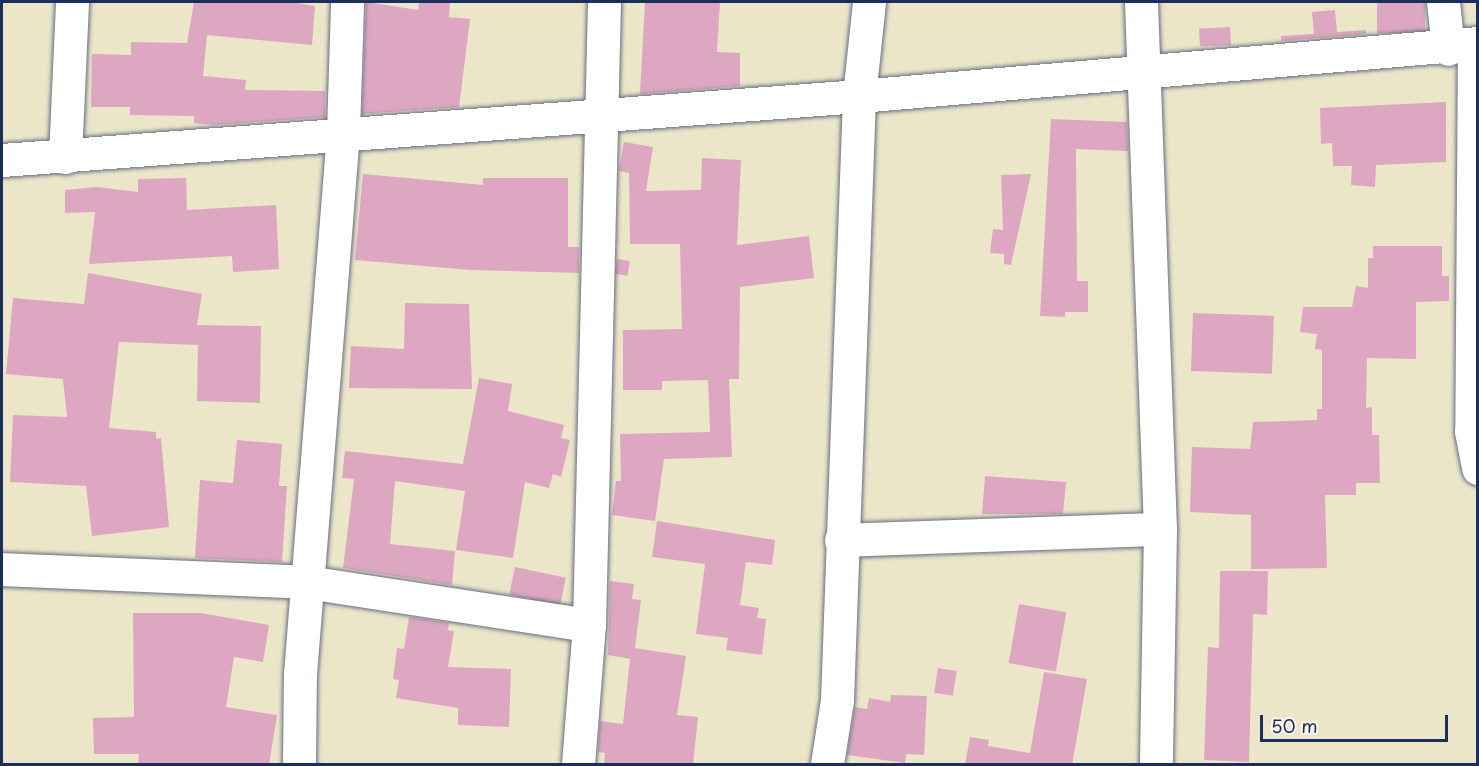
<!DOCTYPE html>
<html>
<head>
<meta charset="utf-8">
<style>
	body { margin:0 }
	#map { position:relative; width:1479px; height:766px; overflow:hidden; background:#ece6c9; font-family:"Playpen Sans",sans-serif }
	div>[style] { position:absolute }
	.building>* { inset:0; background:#dda7c1; transform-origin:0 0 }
	.roads { filter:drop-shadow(0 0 2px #646f83) drop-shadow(0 0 2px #646f83) }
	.minor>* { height:33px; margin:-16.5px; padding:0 16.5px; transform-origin:16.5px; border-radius:16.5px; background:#fff }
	span { translate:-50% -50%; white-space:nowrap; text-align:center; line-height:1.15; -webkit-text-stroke:5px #fbf7ec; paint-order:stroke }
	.frame { position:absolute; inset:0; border:3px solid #1b2f5e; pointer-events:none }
	.scale { position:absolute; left:1260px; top:715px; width:188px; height:27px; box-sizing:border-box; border:3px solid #1b2f5e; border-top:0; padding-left:8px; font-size:18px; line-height:21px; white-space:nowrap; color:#1b2f5e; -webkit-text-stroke:4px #fbf7ec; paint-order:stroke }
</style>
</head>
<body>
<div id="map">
	<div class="building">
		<div style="clip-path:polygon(194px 2px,290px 2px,315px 6px,312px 45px,207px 35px,203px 76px,246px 80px,245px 90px,325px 91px,325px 117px,215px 125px,194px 123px,194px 116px,130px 115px,130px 107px,91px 107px,92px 54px,131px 55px,131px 42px,187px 43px)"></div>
		<div style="clip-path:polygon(366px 2px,418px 10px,419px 2px,450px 2px,449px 17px,470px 19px,459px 107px,362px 114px)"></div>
		<div style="clip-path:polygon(645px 2px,720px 2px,717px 52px,740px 53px,740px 86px,640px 94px)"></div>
		<div style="left:1377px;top:2px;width:48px;height:31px"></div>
		<div style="clip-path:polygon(1335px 10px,1337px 32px,1366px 30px,1366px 34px,1281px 41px,1281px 36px,1314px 34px,1312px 12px)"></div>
		<div style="left:1230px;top:27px;width:18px;height:31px;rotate:87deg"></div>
		<div style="clip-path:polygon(1446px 102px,1446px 162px,1376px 165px,1375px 187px,1351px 185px,1352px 166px,1333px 166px,1332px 143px,1321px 144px,1320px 108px)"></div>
		<div style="clip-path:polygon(1051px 119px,1127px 122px,1128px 151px,1076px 149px,1077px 281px,1088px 281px,1088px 312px,1065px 312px,1065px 317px,1040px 316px)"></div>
		<div style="clip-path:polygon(624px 142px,653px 147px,646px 191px,701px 190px,702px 158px,741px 160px,737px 245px,809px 236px,814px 278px,740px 287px,739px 379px,729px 379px,732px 457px,664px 459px,655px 521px,612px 515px,616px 481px,621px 481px,620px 434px,710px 432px,708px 380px,662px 381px,662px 390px,623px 390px,623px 330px,682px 329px,680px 244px,630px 244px,629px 173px,619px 171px)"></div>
		<div style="clip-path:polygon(363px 174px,483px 185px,483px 178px,568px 178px,568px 247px,579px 247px,579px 273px,470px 270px,355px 260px)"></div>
		<div style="clip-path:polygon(1031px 174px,1011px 265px,1004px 264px,1004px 254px,990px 253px,993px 229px,1003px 230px,1001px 175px)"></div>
		<div style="clip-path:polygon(186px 178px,187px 210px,276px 205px,279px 269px,233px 272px,232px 256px,89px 264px,95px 212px,65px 213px,65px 190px,97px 187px,138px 192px,138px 179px)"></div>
		<div style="clip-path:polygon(1373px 246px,1442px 246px,1442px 276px,1449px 276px,1449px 301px,1416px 302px,1416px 359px,1367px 358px,1366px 408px,1372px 407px,1372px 435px,1379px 435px,1380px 483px,1356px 483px,1356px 495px,1325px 495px,1327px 568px,1251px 569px,1251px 515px,1190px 512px,1192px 447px,1250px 449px,1253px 422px,1317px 420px,1317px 409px,1322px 409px,1322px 350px,1315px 349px,1317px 334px,1300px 332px,1303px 307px,1352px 307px,1356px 286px,1368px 288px,1368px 258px,1373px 258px)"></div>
		<div style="left:617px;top:259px;width:13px;height:15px;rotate:9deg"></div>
		<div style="clip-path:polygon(88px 273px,202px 294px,197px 325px,261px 326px,260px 403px,197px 401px,198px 345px,119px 342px,109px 428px,156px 432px,156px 439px,161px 438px,169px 527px,92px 536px,86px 486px,10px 482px,13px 415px,67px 417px,63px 379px,6px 374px,13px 298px,84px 304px)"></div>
		<div style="clip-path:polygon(405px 303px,469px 304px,472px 389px,349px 388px,351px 346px,404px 349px)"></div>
		<div style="left:1193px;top:313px;width:81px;height:58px;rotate:2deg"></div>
		<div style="clip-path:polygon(479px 378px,512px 384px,508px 411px,564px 425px,561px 438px,570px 440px,561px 477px,553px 474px,549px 488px,525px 482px,513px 558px,456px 550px,465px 491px,395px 481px,390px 544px,455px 551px,452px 585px,343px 568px,354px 479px,342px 478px,345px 451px,463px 464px)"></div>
		<div style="clip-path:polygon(237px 440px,282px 444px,279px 486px,287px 486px,282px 562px,195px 558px,200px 480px,233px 483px)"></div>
		<div style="clip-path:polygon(985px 476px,1066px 482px,1063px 514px,982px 514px)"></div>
		<div style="clip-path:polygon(657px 521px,775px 540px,772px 565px,746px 562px,740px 605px,759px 608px,757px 618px,766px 619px,762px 655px,726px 650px,728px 638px,696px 634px,705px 564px,652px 557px)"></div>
		<div style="left:515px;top:567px;width:52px;height:28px;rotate:12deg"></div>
		<div style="clip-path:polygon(1220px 571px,1268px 571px,1267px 615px,1253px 614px,1249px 762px,1204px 760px,1208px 647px,1219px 648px)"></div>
		<div style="clip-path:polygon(610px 581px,634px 584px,632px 599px,641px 600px,635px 648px,686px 656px,677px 715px,698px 717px,693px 765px,604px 765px,605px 753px,598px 752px,600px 721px,623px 724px,630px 659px,608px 655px)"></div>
		<div style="left:1019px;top:604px;width:48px;height:60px;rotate:10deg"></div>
		<div style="clip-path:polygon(133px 613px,201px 613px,269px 625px,263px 662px,234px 657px,226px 707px,277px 715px,269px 765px,138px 765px,139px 754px,94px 754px,93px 718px,134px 717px)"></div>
		<div style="clip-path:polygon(409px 617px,449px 623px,448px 630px,454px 631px,448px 667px,511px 669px,509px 727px,458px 725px,458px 708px,396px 698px,399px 680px,393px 679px,397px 648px,404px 649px)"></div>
		<div style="left:938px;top:668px;width:19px;height:25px;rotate:9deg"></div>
		<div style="clip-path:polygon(1044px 672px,1087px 679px,1072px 765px,965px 765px,970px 737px,989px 740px,988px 746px,1030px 753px)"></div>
		<div style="clip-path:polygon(891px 695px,927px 696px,924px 755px,906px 754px,905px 763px,847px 755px,855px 707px,867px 709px,869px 698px,890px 702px)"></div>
	</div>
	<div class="roads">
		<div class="minor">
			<div style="left:1141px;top:2px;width:527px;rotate:87.94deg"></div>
			<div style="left:1160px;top:529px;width:235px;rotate:91deg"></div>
			<div style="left:1443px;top:2px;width:47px;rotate:83.9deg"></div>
			<div style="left:1474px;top:44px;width:387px;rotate:90.4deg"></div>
			<div style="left:1471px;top:431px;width:38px;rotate:79deg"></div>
			<div style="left:65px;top:157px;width:155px;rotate:-87.4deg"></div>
			<div style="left:2px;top:160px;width:859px;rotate:-4.27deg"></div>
			<div style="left:859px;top:96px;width:621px;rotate:-4.89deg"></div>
			<div style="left:841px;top:540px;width:319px;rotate:-2deg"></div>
			<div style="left:2px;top:569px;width:305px;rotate:2.4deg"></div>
			<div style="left:307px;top:582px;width:285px;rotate:8.7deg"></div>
			<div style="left:299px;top:764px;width:90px;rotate:-89.4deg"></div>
			<div style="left:300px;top:674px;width:544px;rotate:-85.46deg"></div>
			<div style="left:343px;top:132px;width:130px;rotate:-88.2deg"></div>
			<div style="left:578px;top:764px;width:139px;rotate:-85.5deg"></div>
			<div style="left:589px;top:625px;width:623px;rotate:-88.62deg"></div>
			<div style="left:827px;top:764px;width:65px;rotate:-81.1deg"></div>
			<div style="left:837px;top:700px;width:604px;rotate:-87.91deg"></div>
			<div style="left:859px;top:96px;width:95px;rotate:-83.9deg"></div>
		</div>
	</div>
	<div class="frame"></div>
	<div class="scale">50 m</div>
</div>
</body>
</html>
